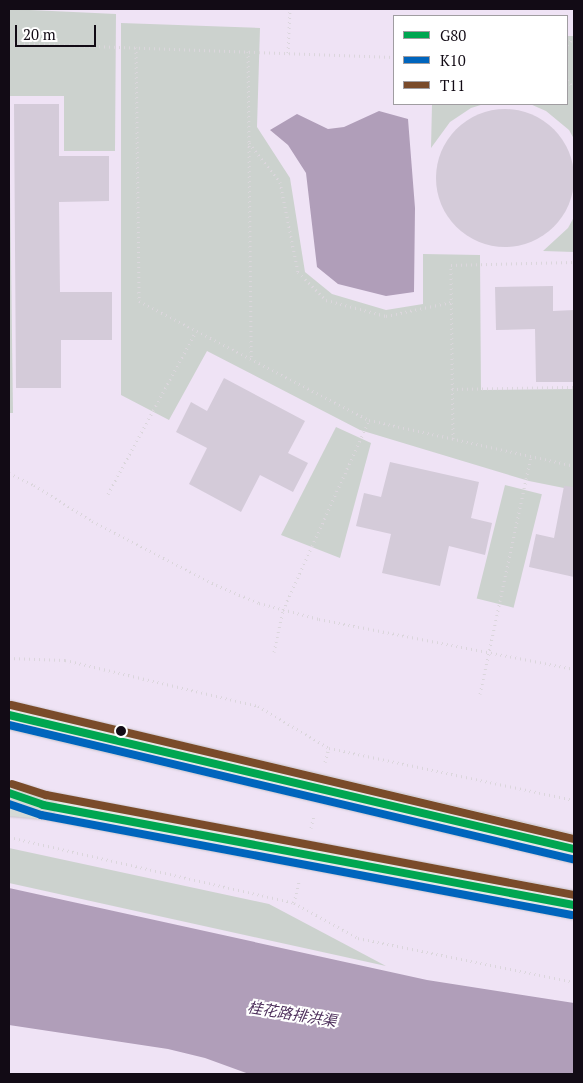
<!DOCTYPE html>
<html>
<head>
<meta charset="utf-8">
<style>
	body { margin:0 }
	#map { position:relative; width:583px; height:1083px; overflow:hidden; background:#efe3f5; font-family:"PT Serif","Noto Sans SC",serif }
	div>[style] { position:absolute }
	.green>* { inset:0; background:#ccd2ce; transform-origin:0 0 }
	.water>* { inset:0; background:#b09eb9 }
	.building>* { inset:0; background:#d4cbd9 }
	.round { border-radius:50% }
	.path>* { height:3px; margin-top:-1.5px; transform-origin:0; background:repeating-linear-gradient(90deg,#dbd6dc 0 1px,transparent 0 5px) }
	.roads { filter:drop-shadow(0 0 1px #cac4cc) drop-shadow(0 0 1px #cac4cc) }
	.primary>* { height:28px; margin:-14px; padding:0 14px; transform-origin:14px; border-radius:14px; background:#e5e7e6 }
	.highway>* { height:28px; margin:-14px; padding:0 14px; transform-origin:14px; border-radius:14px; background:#d5dad6 }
	.bus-1>* { height:8px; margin:-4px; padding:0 4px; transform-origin:4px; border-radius:4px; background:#00a651 }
	.bus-2>* { height:8px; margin:-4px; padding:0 4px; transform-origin:4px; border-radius:4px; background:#0065bd }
	.bus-3>* { height:8px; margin:-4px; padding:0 4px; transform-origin:4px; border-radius:4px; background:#7a4b2a }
	.dots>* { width:14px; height:14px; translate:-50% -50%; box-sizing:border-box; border:2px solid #fff; border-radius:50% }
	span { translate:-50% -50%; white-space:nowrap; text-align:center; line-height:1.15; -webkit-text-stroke:4px #fff; paint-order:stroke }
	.water-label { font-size:15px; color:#4e305c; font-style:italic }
	.frame { position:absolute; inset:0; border:10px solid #120b15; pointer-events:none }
	.legend { position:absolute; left:393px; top:15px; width:175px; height:90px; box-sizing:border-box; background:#fff; border:1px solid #a09da1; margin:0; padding:6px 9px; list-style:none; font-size:15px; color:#120b15 }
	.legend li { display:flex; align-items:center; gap:10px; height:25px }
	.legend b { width:25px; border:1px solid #a09da1 }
	.scale { position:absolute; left:15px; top:25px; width:81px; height:22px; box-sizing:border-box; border:2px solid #120b15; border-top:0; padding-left:6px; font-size:15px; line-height:18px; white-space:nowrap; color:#120b15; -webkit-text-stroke:4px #fff; paint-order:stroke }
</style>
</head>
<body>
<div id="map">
	<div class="green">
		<div style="clip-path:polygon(9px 9px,116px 14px,115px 151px,64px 151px,64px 96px,9px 96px)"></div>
		<div style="clip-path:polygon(121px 23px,260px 28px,257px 127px,290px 178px,305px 272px,332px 294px,386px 310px,423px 304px,423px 254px,480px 255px,481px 390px,574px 389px,574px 490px,529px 481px,360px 430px,207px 351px,169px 420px,121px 395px)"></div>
		<div style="clip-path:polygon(567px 36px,574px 36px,574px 139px,569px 130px,546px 111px,530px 104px,567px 104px)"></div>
		<div style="clip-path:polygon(9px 104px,13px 413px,9px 413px)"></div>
		<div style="clip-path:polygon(432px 104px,484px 104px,471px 108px,450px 122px,431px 148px)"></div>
		<div style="clip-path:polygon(574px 217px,574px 252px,543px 251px,568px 228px)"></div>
		<div style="clip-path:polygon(336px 427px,371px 443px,340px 558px,281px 535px)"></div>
		<div style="left:505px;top:485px;width:38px;height:117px;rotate:14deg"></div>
		<div style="clip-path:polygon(9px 848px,269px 904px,386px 966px,9px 883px)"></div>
	</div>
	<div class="water">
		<div style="clip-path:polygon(379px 111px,408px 119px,415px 208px,414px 292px,386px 296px,338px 284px,317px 267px,306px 173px,288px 145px,270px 130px,297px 114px,328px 129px,344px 127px)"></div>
		<div style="clip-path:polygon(9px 888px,427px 980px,574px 1003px,574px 1074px,249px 1074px,205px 1058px,168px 1049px,9px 1025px)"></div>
	</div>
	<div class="building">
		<div style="clip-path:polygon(14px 104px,59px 104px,59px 156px,109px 156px,109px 201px,59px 202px,60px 292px,112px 292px,112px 340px,61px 340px,61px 388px,16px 388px)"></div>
		<div class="round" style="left:436px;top:109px;width:138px;height:138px"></div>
		<div style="clip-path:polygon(553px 286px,553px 311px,574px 310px,574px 382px,536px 382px,535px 329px,496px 330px,495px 287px)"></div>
		<div style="clip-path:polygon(224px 378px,305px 421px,288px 453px,308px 463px,293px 492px,260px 475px,241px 512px,189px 484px,207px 448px,176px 432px,191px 402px,207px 411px)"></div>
		<div style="clip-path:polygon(390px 462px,479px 482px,471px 518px,492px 523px,485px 555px,449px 546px,440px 586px,382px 573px,391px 534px,356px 526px,364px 493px,381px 497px)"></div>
		<div style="clip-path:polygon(564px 486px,574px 487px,574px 577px,529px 567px,536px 534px,554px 538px)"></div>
	</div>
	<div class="path">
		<div style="left:9px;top:43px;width:385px;rotate:2.1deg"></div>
		<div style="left:567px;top:45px;width:11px;rotate:-49deg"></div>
		<div style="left:136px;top:47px;width:254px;rotate:89.3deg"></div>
		<div style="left:139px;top:301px;width:259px;rotate:27.4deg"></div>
		<div style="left:369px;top:420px;width:210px;rotate:12.6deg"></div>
		<div style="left:248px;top:51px;width:307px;rotate:89.4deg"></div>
		<div style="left:288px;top:53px;width:44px;rotate:-87.4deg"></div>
		<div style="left:567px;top:80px;width:11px;rotate:49deg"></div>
		<div style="left:249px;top:143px;width:50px;rotate:51.5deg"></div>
		<div style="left:280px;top:182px;width:92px;rotate:78.7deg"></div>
		<div style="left:298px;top:272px;width:40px;rotate:45deg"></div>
		<div style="left:326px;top:300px;width:62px;rotate:14.9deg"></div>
		<div style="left:386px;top:316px;width:67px;rotate:-12deg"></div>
		<div style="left:452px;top:389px;width:122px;rotate:-0.9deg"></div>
		<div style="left:453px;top:439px;width:174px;rotate:-90.7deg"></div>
		<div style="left:451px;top:265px;width:123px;rotate:-1.4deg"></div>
		<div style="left:9px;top:473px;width:28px;rotate:26deg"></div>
		<div style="left:34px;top:485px;width:68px;rotate:31.8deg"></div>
		<div style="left:92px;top:521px;width:140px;rotate:27.3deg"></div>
		<div style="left:216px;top:585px;width:47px;rotate:22.7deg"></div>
		<div style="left:259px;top:603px;width:62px;rotate:14.9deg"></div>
		<div style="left:319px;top:619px;width:260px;rotate:11.1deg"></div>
		<div style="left:108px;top:494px;width:185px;rotate:-61.6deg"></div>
		<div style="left:274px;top:652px;width:43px;rotate:-77.9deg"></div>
		<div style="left:283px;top:610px;width:209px;rotate:-65.6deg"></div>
		<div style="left:9px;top:658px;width:56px;rotate:2deg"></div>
		<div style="left:65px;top:660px;width:198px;rotate:13.4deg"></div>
		<div style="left:258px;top:706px;width:82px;rotate:30.6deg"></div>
		<div style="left:329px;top:748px;width:250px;rotate:12deg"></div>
		<div style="left:480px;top:694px;width:242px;rotate:-77.9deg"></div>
		<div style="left:325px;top:762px;width:15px;rotate:-74deg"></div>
		<div style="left:311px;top:828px;width:13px;rotate:-77deg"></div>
		<div style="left:9px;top:837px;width:293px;rotate:13deg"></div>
		<div style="left:294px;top:903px;width:73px;rotate:28.7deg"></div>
		<div style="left:358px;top:938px;width:220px;rotate:11.5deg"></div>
		<div style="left:294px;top:903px;width:23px;rotate:-77deg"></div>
	</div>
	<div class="roads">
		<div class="primary">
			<div style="left:9px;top:715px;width:581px;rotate:13.34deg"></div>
			<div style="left:21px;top:798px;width:23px;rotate:18deg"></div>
			<div style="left:43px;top:805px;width:540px;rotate:10.67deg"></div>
		</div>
		<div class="highway">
			<div style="left:9px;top:802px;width:34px;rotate:5deg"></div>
		</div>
	</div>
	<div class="bus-1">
		<div style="left:9px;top:715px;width:581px;rotate:13.34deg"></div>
		<div style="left:9px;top:793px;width:36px;rotate:19deg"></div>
		<div style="left:43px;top:805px;width:540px;rotate:10.67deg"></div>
	</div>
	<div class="bus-2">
		<div style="left:9px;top:725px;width:579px;rotate:13.39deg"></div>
		<div style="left:9px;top:804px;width:34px;rotate:19deg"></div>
		<div style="left:41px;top:815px;width:540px;rotate:10.67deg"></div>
	</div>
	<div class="bus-3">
		<div style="left:11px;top:705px;width:579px;rotate:13.39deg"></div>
		<div style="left:12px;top:784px;width:36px;rotate:18deg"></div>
		<div style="left:46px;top:795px;width:537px;rotate:10.72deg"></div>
	</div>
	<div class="dots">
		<div style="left:121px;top:731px;background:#120b15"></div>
	</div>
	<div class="water-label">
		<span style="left:292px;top:1014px;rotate:9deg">桂花路排洪渠</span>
	</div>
	<div class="frame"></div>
	<ul class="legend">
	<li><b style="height:6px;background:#00a651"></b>G80</li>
	<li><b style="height:6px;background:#0065bd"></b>K10</li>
	<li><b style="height:6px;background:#7a4b2a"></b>T11</li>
	</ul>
	<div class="scale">20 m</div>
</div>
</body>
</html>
